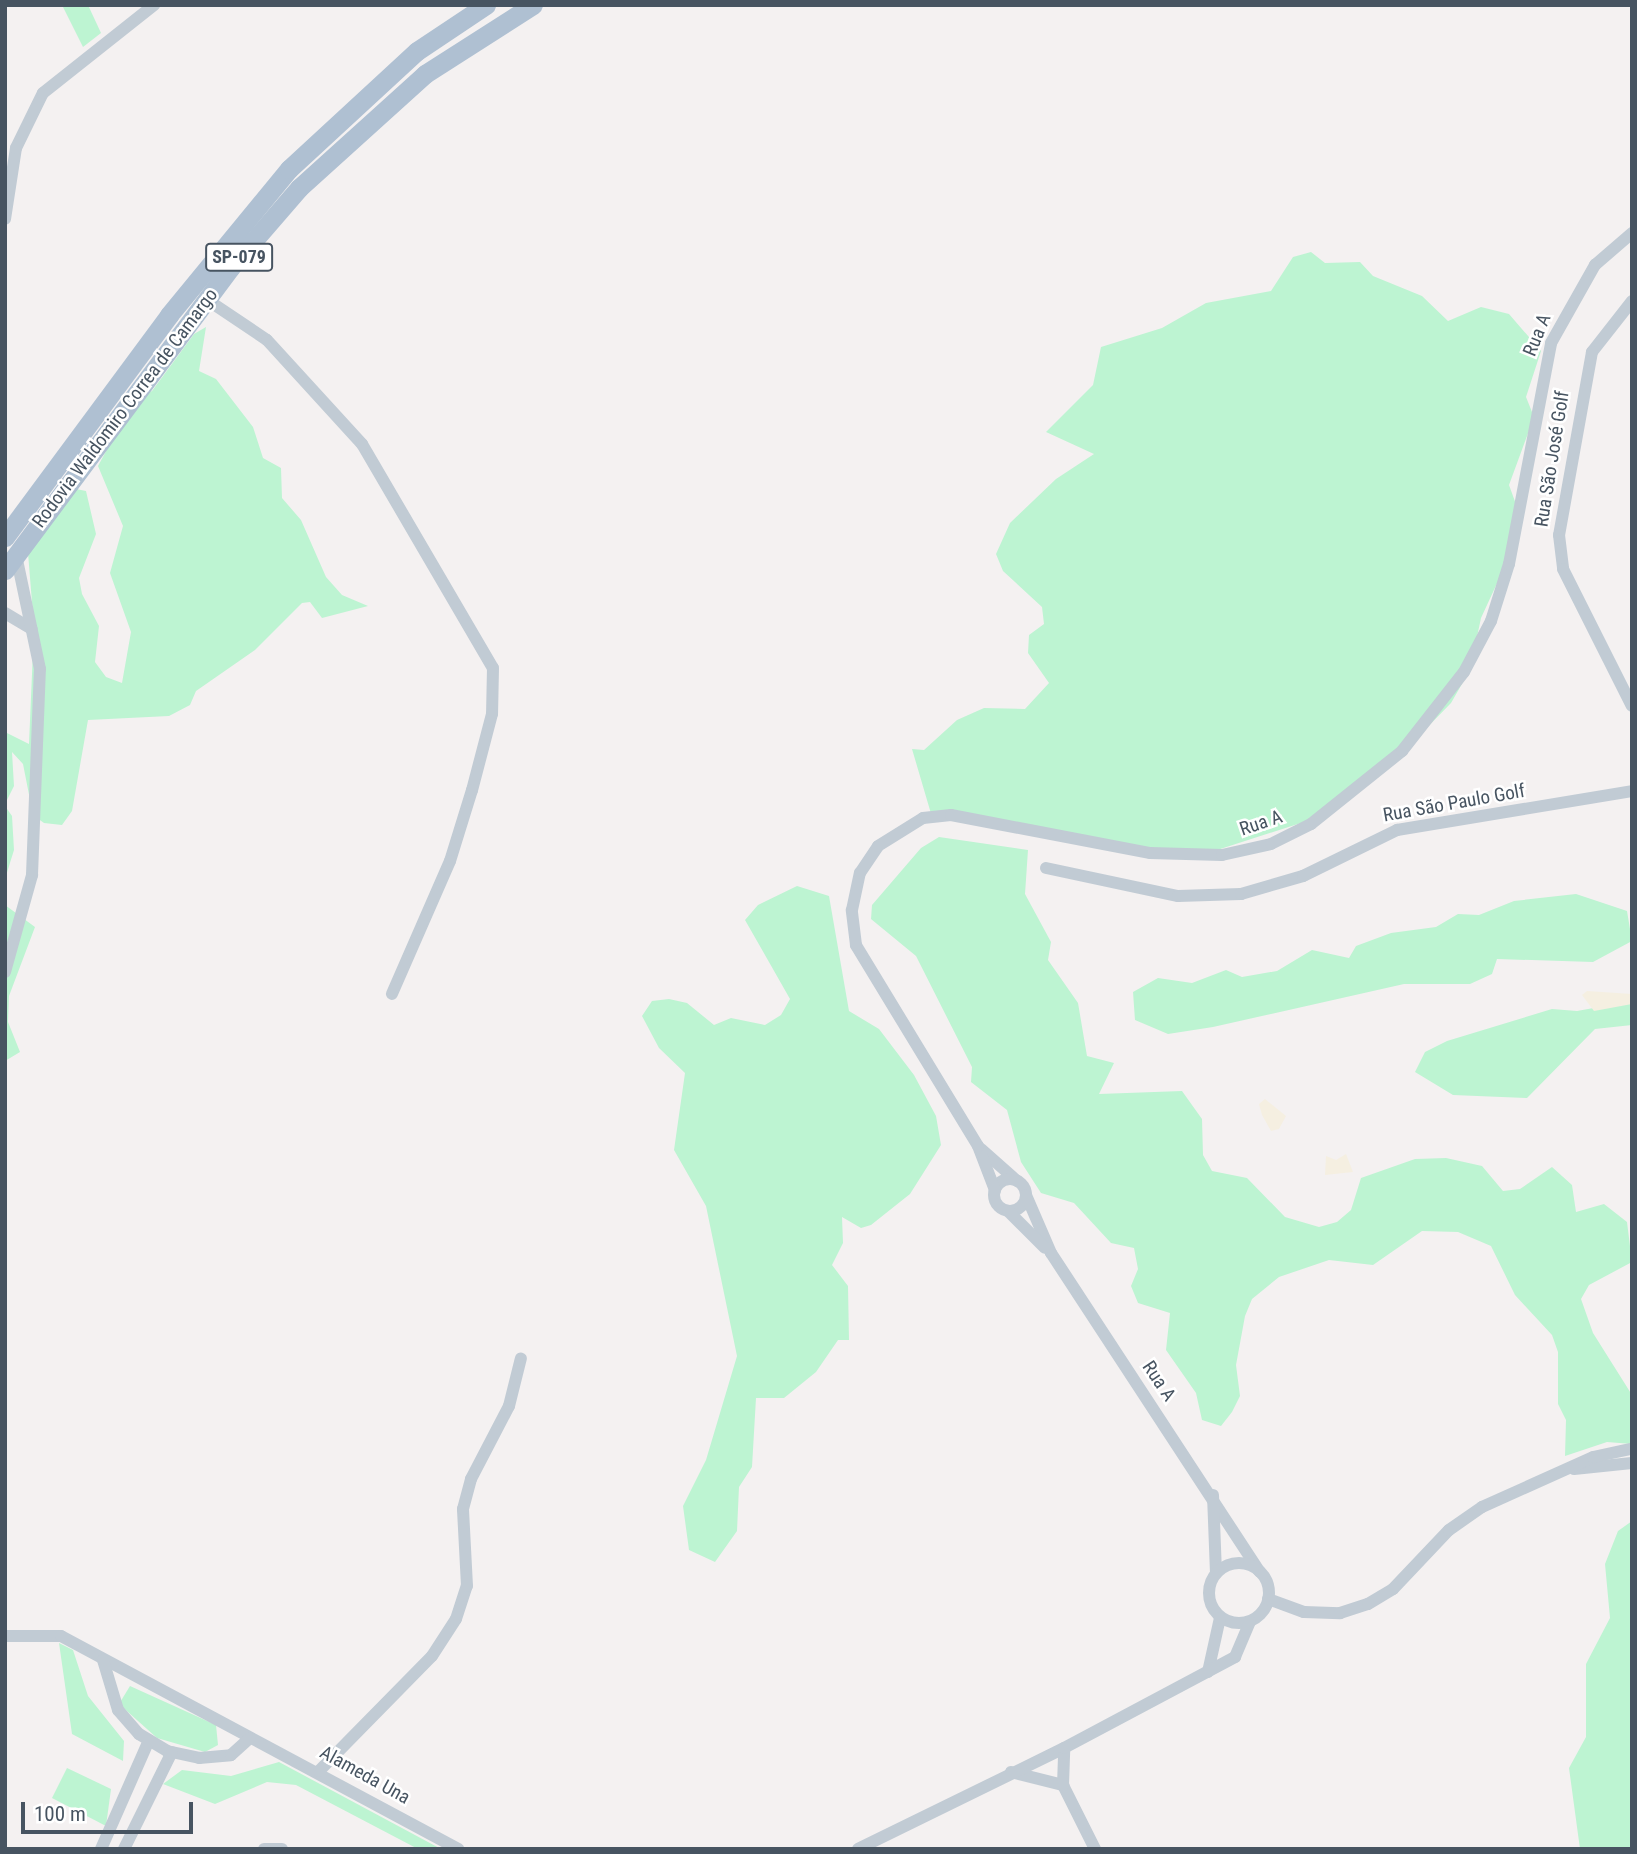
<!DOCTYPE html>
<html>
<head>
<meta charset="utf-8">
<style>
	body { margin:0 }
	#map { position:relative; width:1637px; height:1854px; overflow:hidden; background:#f4f1f1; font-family:"Roboto Condensed",sans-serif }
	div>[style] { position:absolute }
	.green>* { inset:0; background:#bdf4d2 }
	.sand>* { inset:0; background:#f5efe1 }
	.street>* { height:12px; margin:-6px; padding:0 6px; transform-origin:6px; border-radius:6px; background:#c1cbd4 }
	.street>.ring { margin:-6px; padding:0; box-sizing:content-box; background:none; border:12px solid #c1cbd4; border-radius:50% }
	.primary>* { height:19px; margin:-9.5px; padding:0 9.5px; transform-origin:9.5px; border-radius:9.5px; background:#afc0d2 }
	span { translate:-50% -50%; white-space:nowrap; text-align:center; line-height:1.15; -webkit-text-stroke:5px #fff; paint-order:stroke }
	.shield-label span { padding:2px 5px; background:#fff; border:2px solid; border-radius:5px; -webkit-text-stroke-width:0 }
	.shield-label { font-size:18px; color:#475461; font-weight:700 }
	.street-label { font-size:19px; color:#475461 }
	.frame { position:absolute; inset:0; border:7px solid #475461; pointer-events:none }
	.scale { position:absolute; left:21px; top:1802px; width:172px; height:32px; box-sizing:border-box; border:4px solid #475461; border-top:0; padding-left:9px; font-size:21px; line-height:24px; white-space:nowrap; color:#475461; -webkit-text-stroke:5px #fff; paint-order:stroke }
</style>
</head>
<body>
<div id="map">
	<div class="green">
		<div style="clip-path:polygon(62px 5px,88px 5px,101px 33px,83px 47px)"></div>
		<div style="clip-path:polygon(1311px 252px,1325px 263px,1360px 262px,1373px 276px,1422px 296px,1448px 321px,1481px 307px,1509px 314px,1541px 351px,1526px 397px,1534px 417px,1509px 485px,1517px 507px,1505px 566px,1481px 618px,1470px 670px,1451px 703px,1413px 742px,1304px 822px,1211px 852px,1187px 854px,932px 817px,912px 749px,924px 750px,957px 720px,984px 708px,1025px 709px,1049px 683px,1028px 653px,1029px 635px,1044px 624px,1042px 607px,1003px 571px,996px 554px,1010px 523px,1056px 479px,1094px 454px,1046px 432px,1093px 385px,1101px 347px,1162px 328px,1206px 303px,1271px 291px,1293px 257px)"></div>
		<div style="clip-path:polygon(206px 327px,199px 371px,216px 379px,253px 427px,263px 458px,281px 468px,282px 498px,301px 520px,326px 577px,342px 595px,368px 606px,322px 618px,310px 602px,302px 603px,255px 650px,196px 691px,190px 705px,169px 716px,88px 720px,72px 811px,62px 825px,44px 823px,33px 815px,23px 764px,12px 752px,14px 786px,5px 804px,5px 732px,29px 744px,34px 627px,28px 553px,76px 489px,86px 491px,96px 534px,79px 578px,82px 594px,99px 626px,95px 662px,106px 677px,122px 683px,131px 632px,110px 573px,123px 526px,98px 466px,134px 400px,152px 391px,194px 334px)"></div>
		<div style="clip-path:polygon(5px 806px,12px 816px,14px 850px,5px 879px)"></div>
		<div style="clip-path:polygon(939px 837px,1028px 850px,1025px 894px,1051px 942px,1048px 960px,1078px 1003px,1087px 1056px,1114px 1063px,1099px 1094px,1182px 1091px,1202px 1119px,1203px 1155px,1212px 1171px,1247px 1178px,1285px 1217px,1319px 1227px,1337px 1222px,1351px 1210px,1361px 1178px,1415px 1159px,1446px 1158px,1482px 1166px,1503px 1191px,1520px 1189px,1552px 1167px,1572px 1185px,1576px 1212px,1604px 1204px,1627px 1222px,1632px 1262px,1589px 1285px,1581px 1299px,1593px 1333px,1632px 1395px,1632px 1444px,1607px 1442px,1565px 1456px,1566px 1420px,1558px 1404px,1558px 1352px,1552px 1335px,1515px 1295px,1491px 1246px,1458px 1232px,1422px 1231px,1373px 1265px,1329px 1260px,1279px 1277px,1252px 1299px,1245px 1316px,1236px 1365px,1240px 1396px,1232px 1412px,1221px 1426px,1202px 1420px,1196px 1393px,1166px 1350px,1170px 1313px,1138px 1303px,1131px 1286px,1138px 1269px,1134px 1248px,1111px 1243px,1074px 1203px,1041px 1193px,1021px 1162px,1007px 1110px,971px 1082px,972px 1067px,916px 956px,871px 919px,872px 905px,921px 848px)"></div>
		<div style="clip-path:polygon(797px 886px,829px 896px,849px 1011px,879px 1029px,914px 1075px,936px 1116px,941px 1145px,910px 1194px,871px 1225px,861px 1228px,842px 1217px,843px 1243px,832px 1265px,848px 1286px,849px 1340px,838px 1340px,816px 1372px,784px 1398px,756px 1398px,752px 1467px,739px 1487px,737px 1531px,715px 1562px,689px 1550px,683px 1506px,706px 1460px,737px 1356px,706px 1206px,674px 1150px,685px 1073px,659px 1048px,642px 1016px,652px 1001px,669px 999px,687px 1003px,714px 1025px,731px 1018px,765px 1025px,781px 1015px,790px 999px,745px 920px,758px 905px)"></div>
		<div style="clip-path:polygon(1576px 894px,1627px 911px,1632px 941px,1593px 962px,1497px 959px,1492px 974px,1470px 984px,1404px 984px,1213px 1027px,1168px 1034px,1135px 1020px,1133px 992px,1158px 978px,1192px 983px,1226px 970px,1242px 977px,1277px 971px,1312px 950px,1349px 958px,1356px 946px,1391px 933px,1436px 927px,1458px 914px,1479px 915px,1514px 901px)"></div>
		<div style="clip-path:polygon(5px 905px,35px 927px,9px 996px,8px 1022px,20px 1052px,5px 1061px)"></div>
		<div style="clip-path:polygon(1632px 1001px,1632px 1025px,1595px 1029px,1527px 1098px,1453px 1095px,1415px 1072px,1425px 1052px,1447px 1041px,1552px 1009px,1577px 1011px)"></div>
		<div style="clip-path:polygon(1632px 1521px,1632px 1849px,1580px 1849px,1569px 1768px,1586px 1737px,1586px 1664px,1610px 1618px,1605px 1564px,1618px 1531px)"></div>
		<div style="clip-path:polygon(59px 1643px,73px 1650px,88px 1696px,124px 1741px,123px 1761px,72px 1734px)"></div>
		<div style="clip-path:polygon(130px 1686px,216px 1725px,218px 1745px,205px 1752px,157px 1738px,119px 1704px)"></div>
		<div style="clip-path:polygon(279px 1762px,441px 1849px,418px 1849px,296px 1785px,267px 1782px,215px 1804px,163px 1784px,182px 1770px,231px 1776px)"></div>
		<div style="clip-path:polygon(67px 1768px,111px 1789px,106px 1826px,52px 1798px)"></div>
	</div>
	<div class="sand">
		<div style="clip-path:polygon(1587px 991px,1632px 994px,1632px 1004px,1594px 1011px,1582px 995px)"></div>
		<div style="clip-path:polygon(1265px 1099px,1286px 1116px,1279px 1129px,1271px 1131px,1262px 1115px,1259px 1104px)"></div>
		<div style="clip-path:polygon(1346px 1154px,1353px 1172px,1325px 1175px,1326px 1156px,1336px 1160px)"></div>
	</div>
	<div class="street">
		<div style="left:5px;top:219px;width:72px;rotate:-81.2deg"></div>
		<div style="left:16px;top:148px;width:61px;rotate:-63.9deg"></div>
		<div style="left:43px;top:93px;width:142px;rotate:-38.4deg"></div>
		<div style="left:206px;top:299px;width:73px;rotate:33.9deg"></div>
		<div style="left:267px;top:340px;width:141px;rotate:47.6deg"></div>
		<div style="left:362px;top:444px;width:259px;rotate:59.7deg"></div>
		<div style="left:493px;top:668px;width:46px;rotate:91.2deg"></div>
		<div style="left:492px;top:714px;width:79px;rotate:104.7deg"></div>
		<div style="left:472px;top:790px;width:74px;rotate:107.2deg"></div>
		<div style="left:450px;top:861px;width:145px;rotate:113.6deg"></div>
		<div style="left:1632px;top:301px;width:65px;rotate:128.1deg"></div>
		<div style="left:1592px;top:352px;width:186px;rotate:100.2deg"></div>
		<div style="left:1559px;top:535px;width:34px;rotate:83deg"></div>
		<div style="left:1563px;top:569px;width:153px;rotate:63.3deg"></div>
		<div style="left:5px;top:613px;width:31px;rotate:31deg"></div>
		<div style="left:1046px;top:868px;width:135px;rotate:12deg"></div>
		<div style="left:1178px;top:896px;width:63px;rotate:-1.8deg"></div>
		<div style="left:1241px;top:894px;width:65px;rotate:-16.2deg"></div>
		<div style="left:1303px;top:876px;width:105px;rotate:-26.1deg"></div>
		<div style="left:1397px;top:830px;width:238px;rotate:-9.4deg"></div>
		<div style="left:5px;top:972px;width:101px;rotate:-74.4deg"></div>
		<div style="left:32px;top:875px;width:206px;rotate:-87.8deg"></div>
		<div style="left:40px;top:669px;width:116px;rotate:-101.9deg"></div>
		<div style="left:981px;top:1149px;width:48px;rotate:41.6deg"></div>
		<div class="ring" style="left:994px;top:1179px;width:20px;height:20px"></div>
		<div style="left:995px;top:1190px;width:47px;rotate:-111.1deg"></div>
		<div style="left:978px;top:1146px;width:235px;rotate:-121.3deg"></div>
		<div style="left:856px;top:945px;width:35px;rotate:-97deg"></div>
		<div style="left:852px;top:910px;width:38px;rotate:-78deg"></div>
		<div style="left:860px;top:873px;width:32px;rotate:-56deg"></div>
		<div style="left:878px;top:846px;width:53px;rotate:-31.9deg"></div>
		<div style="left:923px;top:818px;width:28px;rotate:-6deg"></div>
		<div style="left:951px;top:815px;width:203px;rotate:10.8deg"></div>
		<div style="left:1150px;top:853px;width:72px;rotate:1.6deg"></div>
		<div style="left:1222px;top:855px;width:50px;rotate:-12.7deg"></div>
		<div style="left:1271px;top:844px;width:45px;rotate:-26.6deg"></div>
		<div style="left:1311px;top:824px;width:117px;rotate:-38.7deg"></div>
		<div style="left:1402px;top:751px;width:100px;rotate:-51.9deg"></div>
		<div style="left:1464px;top:672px;width:58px;rotate:-62.1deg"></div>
		<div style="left:1491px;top:621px;width:60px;rotate:-72.5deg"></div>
		<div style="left:1509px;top:564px;width:225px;rotate:-79.2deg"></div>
		<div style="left:1551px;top:343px;width:90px;rotate:-60.6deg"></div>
		<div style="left:1595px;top:265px;width:49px;rotate:-40.9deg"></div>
		<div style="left:1026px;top:1195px;width:63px;rotate:66.7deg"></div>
		<div style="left:1051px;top:1253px;width:381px;rotate:56.8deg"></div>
		<div style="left:1008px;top:1211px;width:52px;rotate:45deg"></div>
		<div style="left:1574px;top:1469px;width:58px;rotate:-5.9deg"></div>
		<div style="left:1213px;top:1495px;width:78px;rotate:87.8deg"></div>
		<div class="ring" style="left:1209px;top:1563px;width:48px;height:48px"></div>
		<div style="left:1268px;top:1599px;width:38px;rotate:20deg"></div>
		<div style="left:1304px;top:1612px;width:36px;rotate:2deg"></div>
		<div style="left:1340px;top:1613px;width:29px;rotate:-18deg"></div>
		<div style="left:1368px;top:1604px;width:29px;rotate:-31deg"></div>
		<div style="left:1393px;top:1589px;width:81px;rotate:-46.5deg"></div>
		<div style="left:1449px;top:1530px;width:40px;rotate:-34.9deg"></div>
		<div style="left:1482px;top:1507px;width:122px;rotate:-24.2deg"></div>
		<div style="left:1593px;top:1457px;width:40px;rotate:-12deg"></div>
		<div style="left:5px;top:1636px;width:56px"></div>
		<div style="left:61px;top:1636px;width:451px;rotate:28.2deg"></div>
		<div style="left:103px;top:1660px;width:52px;rotate:73.3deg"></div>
		<div style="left:118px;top:1710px;width:32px;rotate:49deg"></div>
		<div style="left:139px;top:1734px;width:33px;rotate:31deg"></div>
		<div style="left:167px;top:1751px;width:33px;rotate:12deg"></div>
		<div style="left:199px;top:1758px;width:32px;rotate:-5deg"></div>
		<div style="left:231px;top:1755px;width:25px;rotate:-42deg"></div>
		<div style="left:1208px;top:1672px;width:55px;rotate:-77.5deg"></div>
		<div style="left:319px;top:1771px;width:161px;rotate:-45.5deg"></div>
		<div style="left:432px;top:1656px;width:44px;rotate:-57deg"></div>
		<div style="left:456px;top:1619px;width:35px;rotate:-72deg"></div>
		<div style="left:467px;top:1586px;width:77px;rotate:-93deg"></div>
		<div style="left:463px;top:1509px;width:31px;rotate:-75deg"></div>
		<div style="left:471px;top:1479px;width:82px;rotate:-62.5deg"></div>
		<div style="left:509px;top:1406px;width:49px;rotate:-76deg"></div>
		<div style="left:1011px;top:1772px;width:54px;rotate:14deg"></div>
		<div style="left:101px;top:1849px;width:119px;rotate:-66.2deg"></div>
		<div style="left:124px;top:1849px;width:108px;rotate:-63.7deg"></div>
		<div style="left:264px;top:1849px;width:18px"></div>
		<div style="left:858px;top:1849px;width:229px;rotate:-26.1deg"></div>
		<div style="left:1095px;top:1849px;width:72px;rotate:-116.6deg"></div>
		<div style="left:1063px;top:1785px;width:37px;rotate:-88deg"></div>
		<div style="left:1064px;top:1748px;width:194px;rotate:-28deg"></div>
		<div style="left:1235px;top:1657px;width:38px;rotate:-67deg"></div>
	</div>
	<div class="primary">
		<div style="left:5px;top:537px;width:276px;rotate:-53.5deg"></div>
		<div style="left:169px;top:315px;width:189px;rotate:-50.6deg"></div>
		<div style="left:289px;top:169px;width:174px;rotate:-42.7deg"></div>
		<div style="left:417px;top:51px;width:83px;rotate:-33.7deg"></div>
		<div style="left:5px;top:570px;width:377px;rotate:-53.3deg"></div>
		<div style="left:230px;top:268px;width:106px;rotate:-49.2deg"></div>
		<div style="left:299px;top:188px;width:170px;rotate:-42.1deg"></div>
		<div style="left:425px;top:74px;width:128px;rotate:-32.6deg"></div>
	</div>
	<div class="shield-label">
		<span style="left:239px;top:257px">SP-079</span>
	</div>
	<div class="street-label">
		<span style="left:1537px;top:335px;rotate:-68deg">Rua A</span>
		<span style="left:125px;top:408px;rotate:-53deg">Rodovia Waldomiro Correa de Camargo</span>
		<span style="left:1552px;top:459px;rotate:-81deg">Rua São José Golf</span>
		<span style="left:1454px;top:803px;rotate:-10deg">Rua São Paulo Golf</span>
		<span style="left:1261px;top:823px;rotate:-19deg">Rua A</span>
		<span style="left:1159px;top:1381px;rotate:56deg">Rua A</span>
		<span style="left:365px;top:1775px;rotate:29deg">Alameda Una</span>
	</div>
	<div class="frame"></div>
	<div class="scale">100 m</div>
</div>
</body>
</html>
